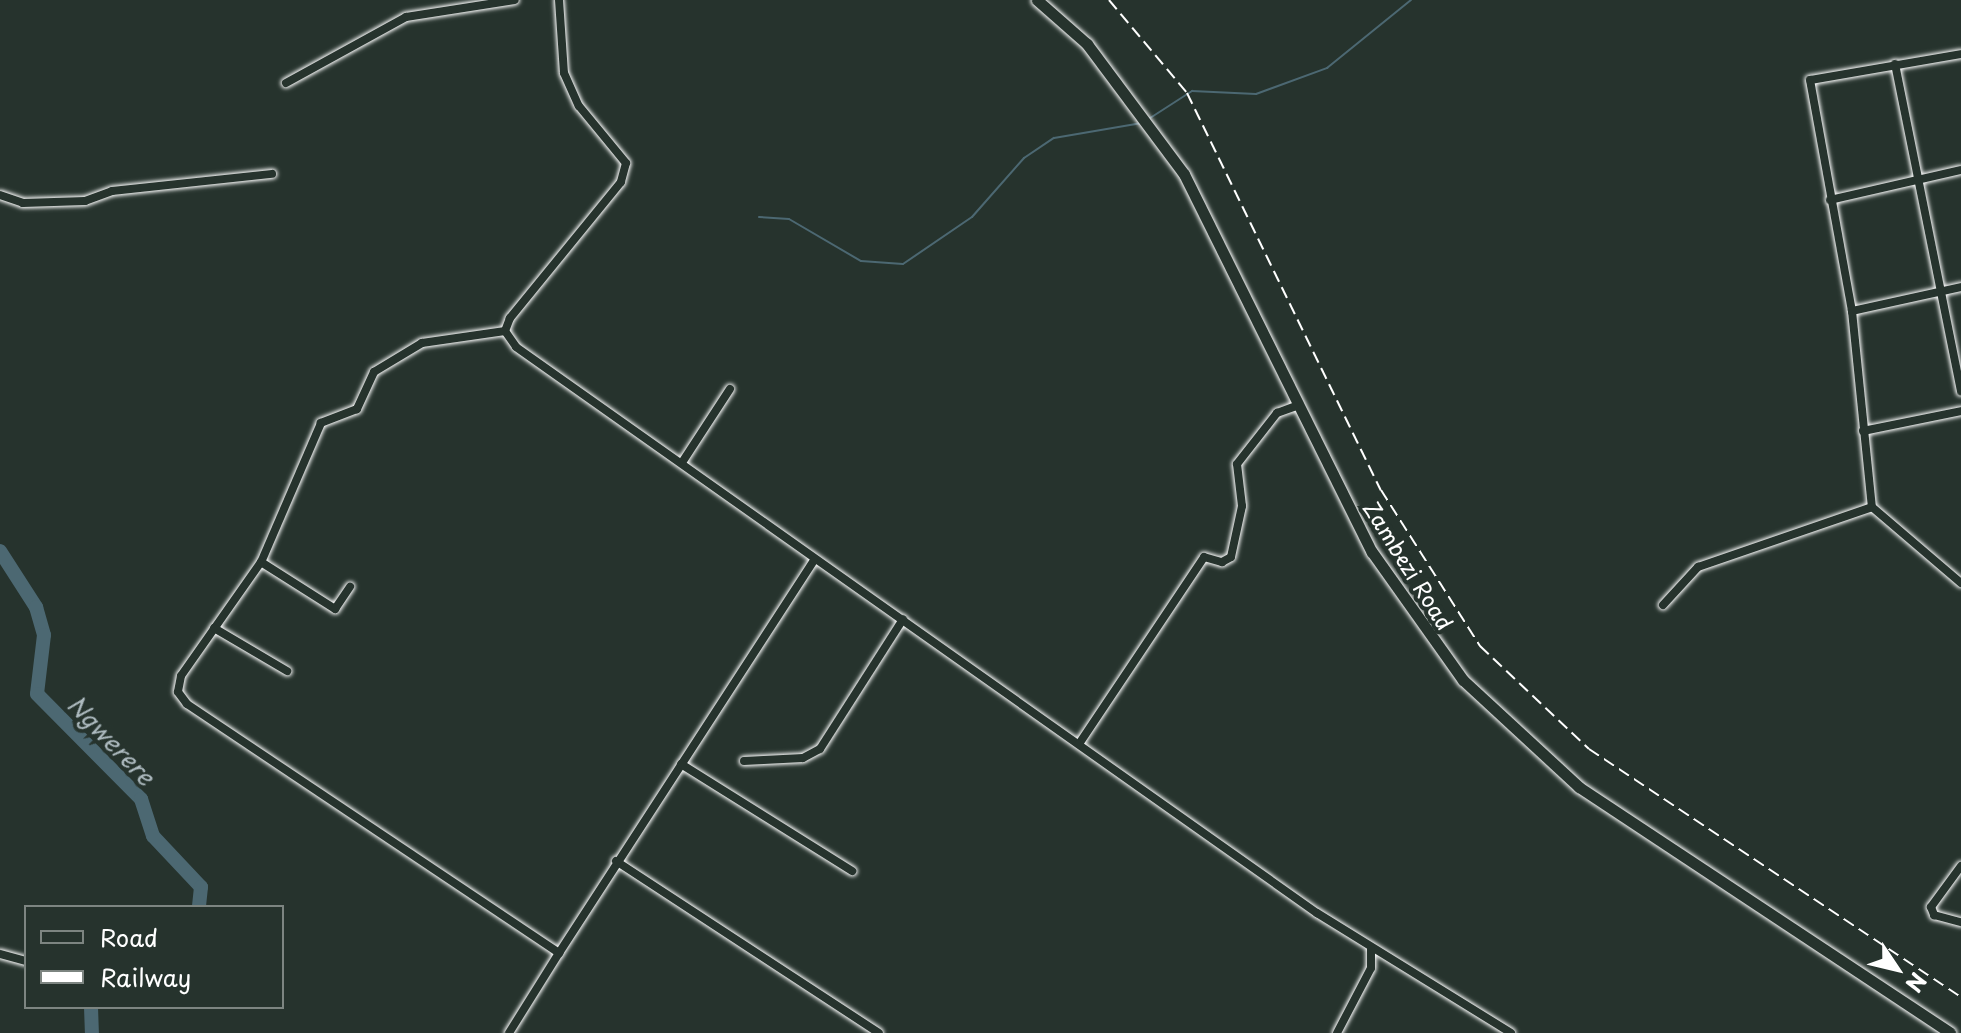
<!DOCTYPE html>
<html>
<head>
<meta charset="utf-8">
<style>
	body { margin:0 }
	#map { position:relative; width:1961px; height:1033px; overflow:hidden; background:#26332d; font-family:"Playpen Sans",sans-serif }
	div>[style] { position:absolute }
	.stream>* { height:2px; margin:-1px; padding:0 1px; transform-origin:1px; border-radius:1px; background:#4c6872 }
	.river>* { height:14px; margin:-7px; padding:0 7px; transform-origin:7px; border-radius:7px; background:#4c6872 }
	.roads { filter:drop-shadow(0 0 2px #fff) drop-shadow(0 0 2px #fff) }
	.minor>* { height:8px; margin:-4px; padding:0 4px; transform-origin:4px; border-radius:4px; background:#26332d }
	.secondary>* { height:11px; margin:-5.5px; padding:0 5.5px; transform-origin:5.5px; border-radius:5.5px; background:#26332d }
	.rail>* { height:2px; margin-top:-1px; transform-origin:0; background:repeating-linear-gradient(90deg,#fff 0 12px,transparent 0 18px) }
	span { translate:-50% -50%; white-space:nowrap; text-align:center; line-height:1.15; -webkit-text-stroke:8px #26332d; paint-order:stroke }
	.street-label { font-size:22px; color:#fff }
	.water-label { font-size:24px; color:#aebbc0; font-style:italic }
	.legend { position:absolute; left:24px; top:905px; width:260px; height:104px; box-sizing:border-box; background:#26332d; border:2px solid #7d8581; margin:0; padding:10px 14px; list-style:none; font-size:24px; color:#fff }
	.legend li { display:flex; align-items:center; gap:16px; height:40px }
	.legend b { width:40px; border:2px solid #7d8581 }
	.north { position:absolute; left:1857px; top:929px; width:80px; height:80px; -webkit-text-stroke:6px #26332d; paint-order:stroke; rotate:125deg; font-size:22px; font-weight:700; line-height:32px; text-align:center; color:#fff }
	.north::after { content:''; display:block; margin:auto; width:28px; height:36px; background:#fff; clip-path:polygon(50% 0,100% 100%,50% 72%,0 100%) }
</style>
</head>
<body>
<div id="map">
	<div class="stream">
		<div style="left:1147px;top:120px;width:54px;rotate:-32.8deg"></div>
		<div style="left:1192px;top:91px;width:64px;rotate:2.7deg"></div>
		<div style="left:1256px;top:94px;width:76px;rotate:-20.1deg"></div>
		<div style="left:1327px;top:68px;width:108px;rotate:-39deg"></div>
		<div style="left:759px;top:217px;width:30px;rotate:4deg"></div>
		<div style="left:789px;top:219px;width:83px;rotate:30.3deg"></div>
		<div style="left:861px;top:261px;width:42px;rotate:4.1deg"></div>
		<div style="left:903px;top:264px;width:83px;rotate:-34.3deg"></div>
		<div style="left:972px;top:217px;width:79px;rotate:-48.6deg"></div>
		<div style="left:1024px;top:158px;width:36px;rotate:-34deg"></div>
		<div style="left:1054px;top:138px;width:89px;rotate:-9.7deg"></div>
	</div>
	<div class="river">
		<div style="left:0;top:551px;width:67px;rotate:57.3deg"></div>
		<div style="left:36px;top:607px;width:29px;rotate:74deg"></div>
		<div style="left:44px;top:635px;width:59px;rotate:96.8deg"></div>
		<div style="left:37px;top:694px;width:148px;rotate:45.3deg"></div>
		<div style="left:141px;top:799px;width:39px;rotate:72deg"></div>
		<div style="left:153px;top:836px;width:70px;rotate:46.7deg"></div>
		<div style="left:201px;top:887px;width:20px;rotate:96deg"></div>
		<div style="left:91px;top:1007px;width:26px;rotate:88deg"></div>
	</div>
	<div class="roads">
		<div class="minor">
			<div style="left:559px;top:0;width:73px;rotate:86.1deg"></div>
			<div style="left:564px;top:73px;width:36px;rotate:66deg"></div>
			<div style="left:579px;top:106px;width:74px;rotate:50.5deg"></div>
			<div style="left:626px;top:163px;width:20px;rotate:105deg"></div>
			<div style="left:621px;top:182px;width:176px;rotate:129.2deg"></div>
			<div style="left:510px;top:318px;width:14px;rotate:111deg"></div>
			<div style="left:505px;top:331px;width:19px;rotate:55deg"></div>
			<div style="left:516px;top:347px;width:981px;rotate:35.25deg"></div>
			<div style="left:1317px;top:913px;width:228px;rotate:31.7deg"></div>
			<div style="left:1961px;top:54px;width:153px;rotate:170.2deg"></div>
			<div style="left:1810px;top:80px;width:235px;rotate:79.7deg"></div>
			<div style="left:1852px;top:311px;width:197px;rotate:84.2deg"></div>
			<div style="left:1872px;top:507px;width:117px;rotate:40.5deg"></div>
			<div style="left:1895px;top:64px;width:334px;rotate:78.6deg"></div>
			<div style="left:286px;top:83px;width:137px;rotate:-28.8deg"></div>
			<div style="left:406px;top:17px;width:110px;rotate:-8.9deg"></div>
			<div style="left:0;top:195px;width:24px;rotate:19deg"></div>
			<div style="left:23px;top:203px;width:62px;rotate:-1.8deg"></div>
			<div style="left:85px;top:201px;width:29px;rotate:-20deg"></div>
			<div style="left:112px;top:191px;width:161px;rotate:-6.1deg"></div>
			<div style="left:1830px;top:200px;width:134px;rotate:-12.9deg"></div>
			<div style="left:1852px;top:311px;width:112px;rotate:-12.4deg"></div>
			<div style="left:505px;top:331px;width:84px;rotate:171.8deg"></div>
			<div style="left:422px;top:343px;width:56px;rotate:148.9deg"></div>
			<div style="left:374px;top:372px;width:41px;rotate:114.7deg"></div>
			<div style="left:357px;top:409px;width:39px;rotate:159deg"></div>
			<div style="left:321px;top:423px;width:151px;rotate:113.3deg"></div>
			<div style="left:261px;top:562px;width:139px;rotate:125.1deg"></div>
			<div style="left:181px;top:676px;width:16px;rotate:101deg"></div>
			<div style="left:178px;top:692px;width:15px;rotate:53deg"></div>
			<div style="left:187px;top:704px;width:448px;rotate:33.8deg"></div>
			<div style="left:559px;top:953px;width:468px;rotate:-57deg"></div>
			<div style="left:1863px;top:431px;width:100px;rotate:-11.5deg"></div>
			<div style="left:683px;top:461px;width:86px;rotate:-56.9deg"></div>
			<div style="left:261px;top:562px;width:88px;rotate:32.4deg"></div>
			<div style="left:335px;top:609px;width:27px;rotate:-56deg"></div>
			<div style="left:1663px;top:605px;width:52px;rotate:-47.4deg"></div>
			<div style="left:1698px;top:567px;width:184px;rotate:-19deg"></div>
			<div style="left:214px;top:628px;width:85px;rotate:30.5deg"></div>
			<div style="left:1079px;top:744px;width:225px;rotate:-56.2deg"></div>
			<div style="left:1204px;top:557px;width:19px;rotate:16deg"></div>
			<div style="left:1222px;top:562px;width:10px;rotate:-29deg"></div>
			<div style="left:1231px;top:557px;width:52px;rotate:-77.8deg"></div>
			<div style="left:1242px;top:506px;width:42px;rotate:-96.8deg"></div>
			<div style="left:1237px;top:464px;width:65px;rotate:-51.9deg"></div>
			<div style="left:1277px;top:413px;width:23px;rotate:-20deg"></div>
			<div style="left:744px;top:761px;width:59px;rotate:-2.9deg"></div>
			<div style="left:803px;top:758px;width:19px;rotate:-28deg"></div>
			<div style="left:820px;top:749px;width:154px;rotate:-57.4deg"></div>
			<div style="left:681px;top:764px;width:202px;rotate:32deg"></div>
			<div style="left:616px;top:861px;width:314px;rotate:33.2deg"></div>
			<div style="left:1961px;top:866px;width:51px;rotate:126.2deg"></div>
			<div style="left:1931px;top:907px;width:9px;rotate:69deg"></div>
			<div style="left:1934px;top:915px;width:28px;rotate:15deg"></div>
			<div style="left:0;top:954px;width:27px;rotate:15deg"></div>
			<div style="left:509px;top:1033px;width:94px;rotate:-58deg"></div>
			<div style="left:1337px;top:1033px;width:73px;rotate:-62.4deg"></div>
			<div style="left:1371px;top:968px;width:19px;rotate:-90deg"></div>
		</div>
		<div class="secondary">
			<div style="left:1037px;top:0;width:67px;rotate:41.3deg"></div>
			<div style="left:1087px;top:44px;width:162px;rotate:53.3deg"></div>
			<div style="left:1184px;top:174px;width:422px;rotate:63.6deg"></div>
			<div style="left:1372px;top:552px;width:157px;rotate:54.6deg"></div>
			<div style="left:1463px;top:680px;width:158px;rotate:42.7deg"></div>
			<div style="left:1579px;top:787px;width:445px;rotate:33.5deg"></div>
		</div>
	</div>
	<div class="rail">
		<div style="left:1109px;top:0;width:121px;rotate:50deg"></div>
		<div style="left:1187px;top:93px;width:442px;rotate:64deg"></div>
		<div style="left:1381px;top:490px;width:185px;rotate:57.6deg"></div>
		<div style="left:1480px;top:646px;width:150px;rotate:43.4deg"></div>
		<div style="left:1589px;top:749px;width:447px;rotate:33.7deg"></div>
	</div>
	<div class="street-label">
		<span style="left:1409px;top:565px;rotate:58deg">Zambezi Road</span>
	</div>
	<div class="water-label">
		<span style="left:111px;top:740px;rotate:46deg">Ngwerere</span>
	</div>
	<ul class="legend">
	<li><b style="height:10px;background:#26332d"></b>Road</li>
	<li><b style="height:10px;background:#fff"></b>Railway</li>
	</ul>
	<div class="north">N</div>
</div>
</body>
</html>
